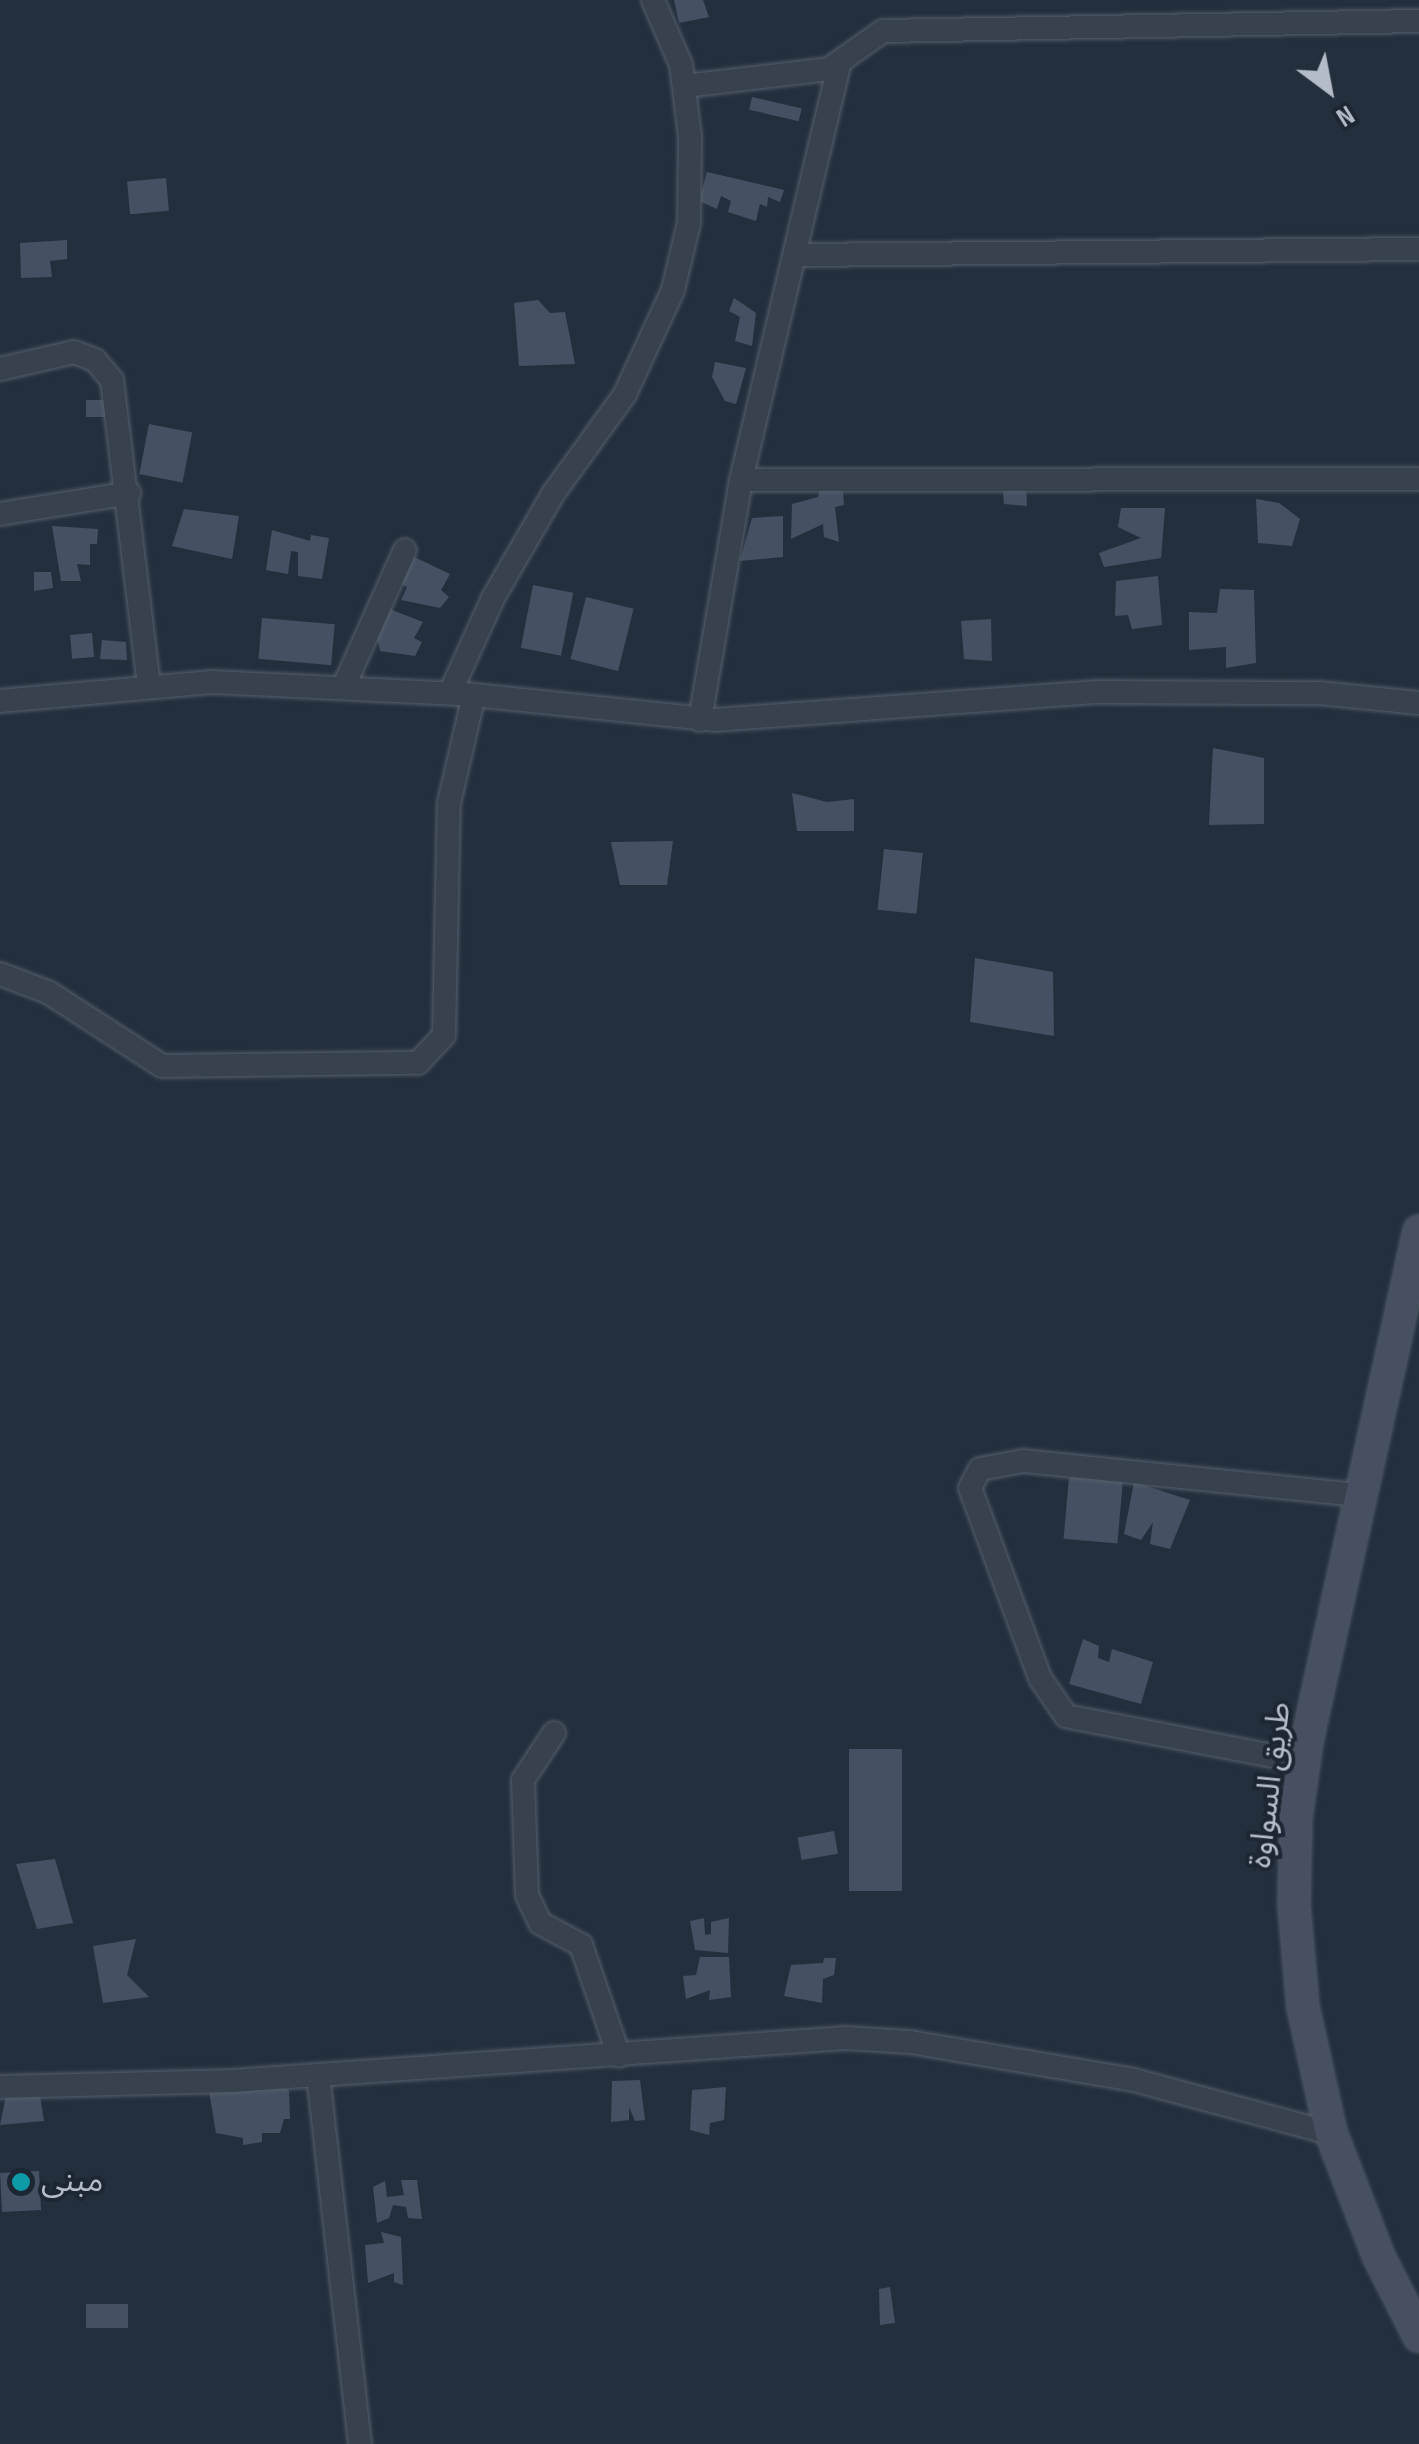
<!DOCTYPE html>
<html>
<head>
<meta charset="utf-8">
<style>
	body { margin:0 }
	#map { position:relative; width:1419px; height:2444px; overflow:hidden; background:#242f3e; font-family:"Sofia Sans Condensed","Noto Sans Arabic",sans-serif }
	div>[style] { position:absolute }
	.building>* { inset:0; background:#455162; transform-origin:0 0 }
	.roads { filter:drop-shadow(0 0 2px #565f6c) drop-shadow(0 0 2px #565f6c) }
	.street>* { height:22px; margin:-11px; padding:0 11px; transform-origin:11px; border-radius:11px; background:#38414e }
	.secondary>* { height:30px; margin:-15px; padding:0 15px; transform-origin:15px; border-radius:15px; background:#465061 }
	.dots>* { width:28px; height:28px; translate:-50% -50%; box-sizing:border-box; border:5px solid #1d2633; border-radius:50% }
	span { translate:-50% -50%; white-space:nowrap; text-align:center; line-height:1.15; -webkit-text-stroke:8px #1d2633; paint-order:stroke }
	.street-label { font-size:32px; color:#b4bcc9 }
	.poi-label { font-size:32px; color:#b4bcc9 }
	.left { translate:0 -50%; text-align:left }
	.north { position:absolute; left:1279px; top:40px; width:100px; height:100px; -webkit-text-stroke:8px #1d2633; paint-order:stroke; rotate:148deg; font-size:28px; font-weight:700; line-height:40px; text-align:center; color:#b4bcc9 }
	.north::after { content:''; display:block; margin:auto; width:35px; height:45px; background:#b4bcc9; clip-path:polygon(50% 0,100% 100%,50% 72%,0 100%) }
</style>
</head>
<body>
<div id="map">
	<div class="building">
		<div style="clip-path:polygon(674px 0,703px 0,709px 17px,679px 23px)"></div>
		<div style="left:752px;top:97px;width:51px;height:13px;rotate:13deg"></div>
		<div style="clip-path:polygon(707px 172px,784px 190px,780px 202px,768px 197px,767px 207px,760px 204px,756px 221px,728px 212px,731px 201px,721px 196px,717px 209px,699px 201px)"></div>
		<div style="left:166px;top:178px;width:33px;height:39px;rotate:85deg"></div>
		<div style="clip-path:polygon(67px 240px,67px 259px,50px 261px,52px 277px,21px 278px,20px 243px)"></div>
		<div style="clip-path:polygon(734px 298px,756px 313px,752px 346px,735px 341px,740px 317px,729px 311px)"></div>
		<div style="clip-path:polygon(538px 300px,550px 313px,565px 312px,575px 364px,519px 366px,514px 303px)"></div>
		<div style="clip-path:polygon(715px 362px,746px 368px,736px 404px,725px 401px,712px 377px)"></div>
		<div style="left:86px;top:400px;width:19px;height:17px"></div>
		<div style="left:149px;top:424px;width:44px;height:51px;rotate:11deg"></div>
		<div style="clip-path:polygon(1002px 481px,1026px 485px,1027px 506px,1004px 504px)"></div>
		<div style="clip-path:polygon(820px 489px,843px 491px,844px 505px,835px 507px,839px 542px,824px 537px,823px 524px,791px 539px,792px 504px,818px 497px)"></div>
		<div style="clip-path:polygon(1256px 499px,1279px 503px,1300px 519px,1292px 546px,1258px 543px)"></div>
		<div style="clip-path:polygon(1121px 508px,1165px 508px,1161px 558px,1104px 567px,1099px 553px,1141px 538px,1118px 527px)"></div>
		<div style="clip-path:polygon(184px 509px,239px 516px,232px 559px,172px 546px)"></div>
		<div style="clip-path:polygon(783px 516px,783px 557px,740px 561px,752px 518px)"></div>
		<div style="clip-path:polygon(52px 526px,98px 529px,97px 544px,90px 544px,90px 565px,77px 564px,81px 581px,61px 581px)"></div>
		<div style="clip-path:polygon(272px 530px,310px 541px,311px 535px,329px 538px,322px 579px,298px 576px,298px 552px,291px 551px,288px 574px,266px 570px)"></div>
		<div style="clip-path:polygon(410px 555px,450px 574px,441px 590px,449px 597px,440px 608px,401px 600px,407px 587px,399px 583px)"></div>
		<div style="clip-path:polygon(34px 572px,51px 572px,53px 588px,34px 591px)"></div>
		<div style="clip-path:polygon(1158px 576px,1162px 625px,1132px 629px,1128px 615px,1115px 616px,1116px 581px)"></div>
		<div style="left:533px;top:585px;width:41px;height:64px;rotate:11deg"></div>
		<div style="clip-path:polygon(1220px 589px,1254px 590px,1256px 663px,1226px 668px,1226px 647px,1189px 650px,1189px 612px,1217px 613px)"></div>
		<div style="left:586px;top:597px;width:49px;height:64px;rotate:14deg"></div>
		<div style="clip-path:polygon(387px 608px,423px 622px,414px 638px,422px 642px,415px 656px,380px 651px,376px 632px)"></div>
		<div style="left:262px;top:618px;width:73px;height:41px;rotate:5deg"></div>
		<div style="clip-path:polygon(991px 619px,992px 661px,964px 659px,961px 621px)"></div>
		<div style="left:92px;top:633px;width:24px;height:22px;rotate:85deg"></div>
		<div style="clip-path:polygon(102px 640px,126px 642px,127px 660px,100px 659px)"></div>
		<div style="clip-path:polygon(1213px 748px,1264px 758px,1264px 824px,1209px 825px)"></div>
		<div style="clip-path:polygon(792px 793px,827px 802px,854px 799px,854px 831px,797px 831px)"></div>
		<div style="clip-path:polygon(673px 841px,667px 885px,620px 885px,611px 842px)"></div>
		<div style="left:884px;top:849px;width:39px;height:61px;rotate:6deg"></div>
		<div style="clip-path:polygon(975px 958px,1053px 972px,1054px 1036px,970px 1022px)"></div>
		<div style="left:1069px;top:1477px;width:54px;height:62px;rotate:5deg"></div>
		<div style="clip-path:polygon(1134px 1482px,1190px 1500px,1170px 1549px,1150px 1544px,1153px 1522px,1141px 1540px,1124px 1534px)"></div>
		<div style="clip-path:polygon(1083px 1639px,1099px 1646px,1098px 1658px,1109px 1662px,1112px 1649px,1153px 1662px,1141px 1704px,1069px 1684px)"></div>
		<div style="left:849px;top:1749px;width:53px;height:142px"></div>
		<div style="left:834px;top:1831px;width:23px;height:37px;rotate:80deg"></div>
		<div style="clip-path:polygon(55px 1859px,73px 1923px,37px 1929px,16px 1864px)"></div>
		<div style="clip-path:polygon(704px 1918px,705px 1935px,711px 1934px,711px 1922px,729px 1918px,728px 1953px,695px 1950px,690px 1921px)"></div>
		<div style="clip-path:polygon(136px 1939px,127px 1975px,149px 1997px,103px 2003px,93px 1946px)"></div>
		<div style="clip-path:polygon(700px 1957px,729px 1957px,731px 1997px,709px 2000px,710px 1990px,686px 1999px,683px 1976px,696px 1975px)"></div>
		<div style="clip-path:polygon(824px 1958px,836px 1958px,834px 1975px,823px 1979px,822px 2003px,784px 1996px,791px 1965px,823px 1963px)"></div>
		<div style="clip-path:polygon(640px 2080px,645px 2120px,635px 2121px,629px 2107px,629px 2120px,611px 2122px,612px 2081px)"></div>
		<div style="clip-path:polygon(280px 2083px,289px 2091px,290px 2119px,284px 2119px,280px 2133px,262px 2133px,262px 2142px,243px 2145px,243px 2138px,216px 2133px,208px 2085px)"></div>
		<div style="clip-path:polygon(726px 2087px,724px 2120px,710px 2123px,709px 2135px,690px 2130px,692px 2090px)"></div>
		<div style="clip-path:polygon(7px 2091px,40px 2096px,44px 2121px,0 2125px)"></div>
		<div style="left:39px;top:2171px;width:39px;height:39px;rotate:87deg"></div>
		<div style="clip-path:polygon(401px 2180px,417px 2180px,422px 2219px,408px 2218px,406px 2207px,393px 2205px,389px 2218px,377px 2223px,373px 2187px,385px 2181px,387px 2197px,404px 2195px)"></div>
		<div style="clip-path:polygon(381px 2232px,401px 2237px,403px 2285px,394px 2282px,394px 2273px,368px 2283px,365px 2245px,384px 2243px)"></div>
		<div style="clip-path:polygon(890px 2287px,895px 2323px,880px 2325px,879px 2289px)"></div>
		<div style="left:86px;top:2304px;width:42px;height:24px"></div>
	</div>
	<div class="roads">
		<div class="street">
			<div style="left:685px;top:86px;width:145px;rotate:-6.7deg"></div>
			<div style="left:829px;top:69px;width:66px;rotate:-35.1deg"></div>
			<div style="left:883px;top:31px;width:536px;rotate:-1.07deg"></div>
			<div style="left:797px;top:255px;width:622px;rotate:-0.55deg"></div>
			<div style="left:0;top:369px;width:76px;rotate:-12.9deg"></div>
			<div style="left:74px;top:352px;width:22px;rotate:21deg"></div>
			<div style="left:95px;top:360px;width:26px;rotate:50deg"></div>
			<div style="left:112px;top:380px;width:309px;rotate:83.1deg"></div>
			<div style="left:741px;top:480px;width:678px;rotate:-0.08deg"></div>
			<div style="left:0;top:514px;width:131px;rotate:-9.2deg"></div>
			<div style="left:343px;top:688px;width:151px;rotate:-65.8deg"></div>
			<div style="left:450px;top:693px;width:104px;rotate:-65.6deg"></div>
			<div style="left:493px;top:598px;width:120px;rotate:-60deg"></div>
			<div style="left:553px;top:494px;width:123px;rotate:-54.2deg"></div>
			<div style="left:625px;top:394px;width:115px;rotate:-65.2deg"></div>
			<div style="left:673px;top:290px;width:69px;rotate:-76.6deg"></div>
			<div style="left:689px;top:223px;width:86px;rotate:-89.3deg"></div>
			<div style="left:690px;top:137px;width:73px;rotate:-97.1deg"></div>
			<div style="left:681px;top:65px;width:71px;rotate:-113.3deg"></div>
			<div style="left:0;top:701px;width:213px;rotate:-5.1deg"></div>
			<div style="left:212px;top:682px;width:262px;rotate:2.8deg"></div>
			<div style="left:474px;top:695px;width:242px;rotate:5.9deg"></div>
			<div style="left:715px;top:720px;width:384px;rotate:-4.2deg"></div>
			<div style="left:1098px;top:692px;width:221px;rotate:0.3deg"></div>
			<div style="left:1319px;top:693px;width:100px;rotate:5.7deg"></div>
			<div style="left:700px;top:720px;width:243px;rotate:-80.3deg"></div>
			<div style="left:741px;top:480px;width:430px;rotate:-76.7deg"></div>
			<div style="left:0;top:974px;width:51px;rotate:20.6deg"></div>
			<div style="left:48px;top:992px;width:136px;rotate:33deg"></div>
			<div style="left:162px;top:1066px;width:256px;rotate:-0.7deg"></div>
			<div style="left:418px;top:1063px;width:38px;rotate:-47deg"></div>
			<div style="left:444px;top:1035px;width:232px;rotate:-88.8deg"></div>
			<div style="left:449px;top:803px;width:111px;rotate:-77deg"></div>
			<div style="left:554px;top:1733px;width:56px;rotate:123.4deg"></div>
			<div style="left:523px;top:1780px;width:115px;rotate:88deg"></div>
			<div style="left:527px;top:1895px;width:31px;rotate:65deg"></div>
			<div style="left:540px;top:1923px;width:47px;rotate:28.2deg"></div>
			<div style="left:581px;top:1945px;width:117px;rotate:71.1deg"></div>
			<div style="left:1304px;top:1762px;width:242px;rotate:-169.1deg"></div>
			<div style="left:1066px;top:1716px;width:46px;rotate:-124.4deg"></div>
			<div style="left:1040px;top:1678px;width:202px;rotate:-110.2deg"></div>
			<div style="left:970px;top:1488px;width:21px;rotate:-62deg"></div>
			<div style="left:980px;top:1469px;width:44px;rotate:-10.5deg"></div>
			<div style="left:1023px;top:1461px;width:338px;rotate:5.8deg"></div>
			<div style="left:318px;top:2075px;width:371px;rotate:83.5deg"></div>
			<div style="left:0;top:2087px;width:232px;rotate:-1.5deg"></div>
			<div style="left:232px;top:2081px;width:616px;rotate:-4.01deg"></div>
			<div style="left:846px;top:2038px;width:64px;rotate:3.6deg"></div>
			<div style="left:910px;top:2042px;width:227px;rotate:9.6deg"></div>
			<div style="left:1134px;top:2080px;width:204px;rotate:15.1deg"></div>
		</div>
		<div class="secondary">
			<div style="left:1419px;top:1231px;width:522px;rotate:102.39deg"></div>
			<div style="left:1307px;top:1741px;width:77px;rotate:98.2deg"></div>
			<div style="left:1296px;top:1817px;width:88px;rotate:91.3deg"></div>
			<div style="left:1294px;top:1905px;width:102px;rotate:85deg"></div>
			<div style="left:1303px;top:2007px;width:129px;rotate:77.5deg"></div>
			<div style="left:1331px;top:2133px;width:131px;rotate:68.9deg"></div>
			<div style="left:1378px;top:2255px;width:91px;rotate:63.2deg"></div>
		</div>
	</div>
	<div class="dots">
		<div style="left:21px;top:2182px;background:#0f9aa8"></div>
	</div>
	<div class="street-label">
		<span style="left:1271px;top:1785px;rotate:-83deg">طريق السواوة</span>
	</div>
	<div class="poi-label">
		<span class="left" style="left:41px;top:2182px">مبنى</span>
	</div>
	<div class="north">N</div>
</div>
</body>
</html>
